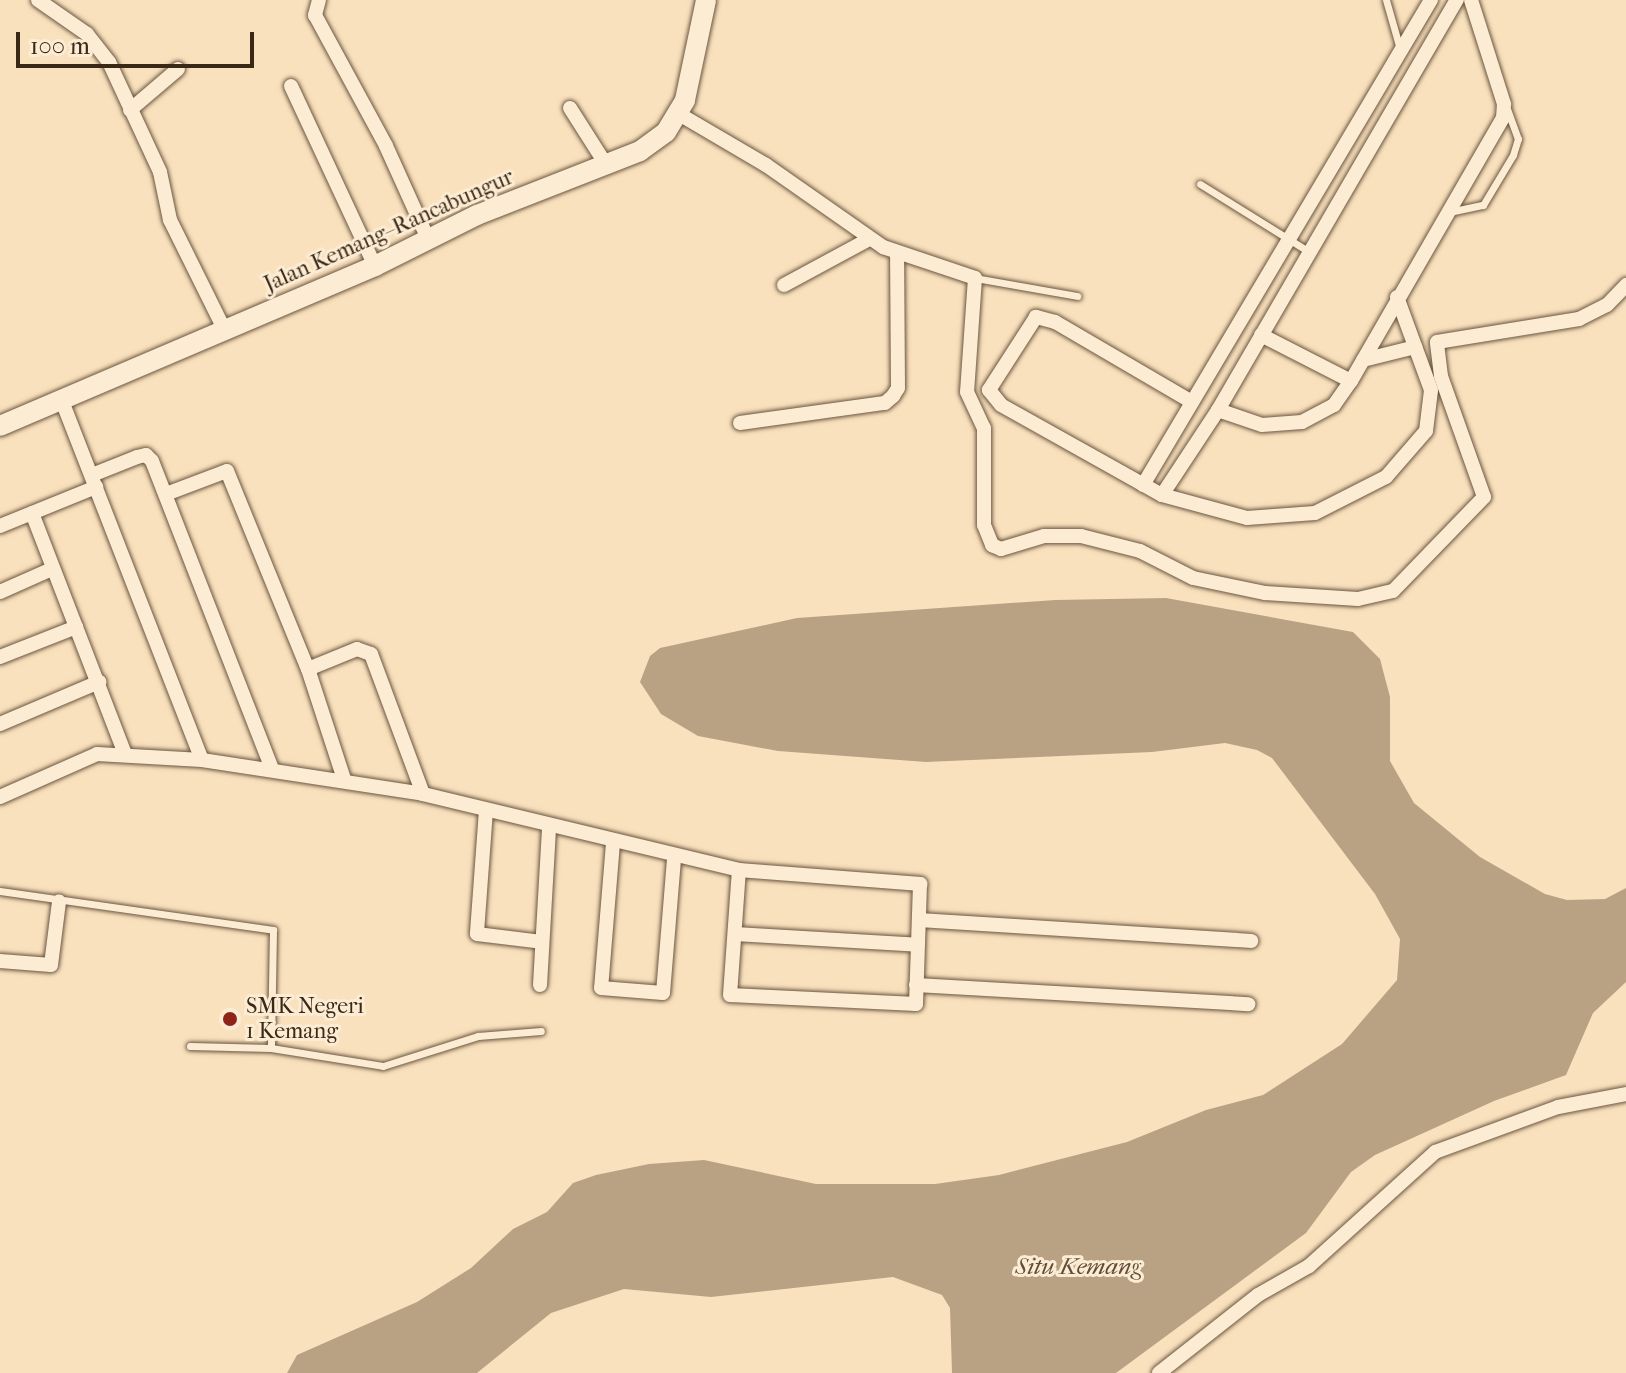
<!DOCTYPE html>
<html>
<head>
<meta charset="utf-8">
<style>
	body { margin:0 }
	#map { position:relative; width:1626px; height:1373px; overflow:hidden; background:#fae1bd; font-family:"IM FELL French Canon",serif }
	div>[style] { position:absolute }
	.water>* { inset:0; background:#b9a284 }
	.roads { filter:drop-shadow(0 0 2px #6a5640) drop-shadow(0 0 2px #6a5640) }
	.lane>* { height:7px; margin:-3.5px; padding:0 3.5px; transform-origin:3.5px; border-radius:3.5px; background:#fcecd4 }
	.street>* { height:14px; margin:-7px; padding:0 7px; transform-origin:7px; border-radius:7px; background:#fcecd4 }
	.secondary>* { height:20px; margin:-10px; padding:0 10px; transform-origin:10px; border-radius:10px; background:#fcecd4 }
	.dots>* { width:22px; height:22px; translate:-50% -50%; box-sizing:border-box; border:4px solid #fcecd4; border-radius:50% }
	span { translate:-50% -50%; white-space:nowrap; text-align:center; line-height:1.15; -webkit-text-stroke:6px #fcecd4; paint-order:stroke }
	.street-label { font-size:22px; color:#3a2816 }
	.poi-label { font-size:22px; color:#3a2816 }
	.left { translate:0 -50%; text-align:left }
	.water-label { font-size:24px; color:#604d37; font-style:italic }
	.scale { position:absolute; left:16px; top:32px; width:238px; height:36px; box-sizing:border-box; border:4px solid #3a2816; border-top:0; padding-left:10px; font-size:24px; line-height:28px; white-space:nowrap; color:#3a2816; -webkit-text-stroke:6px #fcecd4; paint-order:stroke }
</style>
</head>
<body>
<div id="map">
	<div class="water">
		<div style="clip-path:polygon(1166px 598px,1353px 632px,1380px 659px,1390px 697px,1390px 761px,1414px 803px,1480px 857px,1545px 894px,1567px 900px,1605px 899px,1626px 888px,1626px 982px,1593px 1013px,1566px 1075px,1494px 1101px,1375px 1155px,1351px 1172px,1306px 1233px,1116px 1373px,952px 1373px,950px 1308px,942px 1295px,893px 1277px,711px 1297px,624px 1289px,551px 1313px,477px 1373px,287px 1373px,297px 1355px,417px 1302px,471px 1268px,513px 1229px,547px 1212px,573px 1183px,596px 1175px,649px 1164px,704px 1160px,816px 1184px,935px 1184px,999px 1175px,1127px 1142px,1206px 1110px,1263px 1095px,1342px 1044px,1397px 980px,1400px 939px,1375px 894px,1272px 758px,1257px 750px,1225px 743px,1152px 752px,926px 762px,778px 751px,698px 736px,661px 714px,640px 682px,650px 656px,660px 648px,797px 618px,1055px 600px)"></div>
	</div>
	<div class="roads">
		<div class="lane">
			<div style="left:1386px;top:0;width:51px;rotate:74.1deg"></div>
			<div style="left:1200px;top:184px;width:131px;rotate:31.9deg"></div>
			<div style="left:1449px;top:212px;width:35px;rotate:-12deg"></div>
			<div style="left:1483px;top:205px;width:58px;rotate:-59deg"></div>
			<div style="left:1513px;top:155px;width:17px;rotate:-73deg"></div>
			<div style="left:1518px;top:139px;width:32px;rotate:-110deg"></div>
			<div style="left:975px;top:278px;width:104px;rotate:10deg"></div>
			<div style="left:0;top:891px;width:276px;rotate:8.1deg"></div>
			<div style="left:273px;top:930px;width:118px;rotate:91deg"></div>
			<div style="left:190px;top:1046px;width:81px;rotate:1.4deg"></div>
			<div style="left:271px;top:1048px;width:113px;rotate:9.1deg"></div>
			<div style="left:383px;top:1066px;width:100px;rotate:-17.5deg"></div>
			<div style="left:478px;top:1036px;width:63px;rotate:-4.5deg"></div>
		</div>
		<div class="street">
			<div style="left:38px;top:0;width:60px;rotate:34.8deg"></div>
			<div style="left:87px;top:34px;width:36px;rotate:52deg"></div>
			<div style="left:109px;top:62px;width:121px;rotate:65.1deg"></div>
			<div style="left:160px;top:172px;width:49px;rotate:78.2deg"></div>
			<div style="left:170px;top:220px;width:122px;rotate:63.6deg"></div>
			<div style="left:319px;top:0;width:16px;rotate:105deg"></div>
			<div style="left:315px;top:15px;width:149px;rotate:61.5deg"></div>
			<div style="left:386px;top:146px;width:102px;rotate:65.7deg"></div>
			<div style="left:291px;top:86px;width:199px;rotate:65deg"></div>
			<div style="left:570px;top:108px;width:69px;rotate:57.5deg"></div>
			<div style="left:130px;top:110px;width:63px;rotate:-40.5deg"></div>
			<div style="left:679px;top:114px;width:101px;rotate:30.4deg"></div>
			<div style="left:766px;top:165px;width:143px;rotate:35deg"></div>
			<div style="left:883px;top:247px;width:97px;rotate:18.6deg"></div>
			<div style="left:975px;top:278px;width:114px;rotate:94deg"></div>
			<div style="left:967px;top:392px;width:40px;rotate:65deg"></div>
			<div style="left:984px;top:428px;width:97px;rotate:90deg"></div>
			<div style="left:984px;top:525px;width:22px;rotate:68deg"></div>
			<div style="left:992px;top:545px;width:10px;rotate:24deg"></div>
			<div style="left:1001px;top:549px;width:45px;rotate:-16.8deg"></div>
			<div style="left:1044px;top:536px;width:37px"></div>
			<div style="left:1081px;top:536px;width:61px;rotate:14.3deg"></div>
			<div style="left:1140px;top:551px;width:59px;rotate:27deg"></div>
			<div style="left:1193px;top:578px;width:74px;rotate:11.8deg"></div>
			<div style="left:1265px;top:593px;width:93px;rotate:3.7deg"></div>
			<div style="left:1358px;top:599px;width:36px;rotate:-13deg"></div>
			<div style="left:1393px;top:591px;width:131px;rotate:-45.9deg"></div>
			<div style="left:1484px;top:497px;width:128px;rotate:-109.6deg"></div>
			<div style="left:1441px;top:376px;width:34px;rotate:-97deg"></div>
			<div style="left:1437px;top:342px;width:144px;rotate:-9.2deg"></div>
			<div style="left:1579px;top:319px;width:31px;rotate:-27deg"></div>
			<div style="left:1607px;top:305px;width:28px;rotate:-46deg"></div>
			<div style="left:784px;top:285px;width:97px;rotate:-28.4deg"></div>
			<div style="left:1261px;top:335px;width:101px;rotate:27.1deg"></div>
			<div style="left:1351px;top:381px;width:304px;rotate:-60deg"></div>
			<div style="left:1503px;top:118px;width:14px;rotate:-86deg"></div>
			<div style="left:1504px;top:104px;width:109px;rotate:-107.6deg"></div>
			<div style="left:1363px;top:360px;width:54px;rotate:-14deg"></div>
			<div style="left:62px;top:401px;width:385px;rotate:68.7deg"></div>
			<div style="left:1192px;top:402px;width:159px;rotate:-149.7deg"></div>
			<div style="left:1055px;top:322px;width:20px;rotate:-165deg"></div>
			<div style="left:1036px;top:317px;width:87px;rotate:122.8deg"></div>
			<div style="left:989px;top:390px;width:19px;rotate:51deg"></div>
			<div style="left:1001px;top:405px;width:184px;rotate:29.2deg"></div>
			<div style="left:1162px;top:495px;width:88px;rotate:15.1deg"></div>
			<div style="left:1247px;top:518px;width:68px;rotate:-4.2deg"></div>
			<div style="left:1315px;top:513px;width:80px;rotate:-26.9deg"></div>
			<div style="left:1386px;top:477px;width:61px;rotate:-49deg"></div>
			<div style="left:1426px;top:431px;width:41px;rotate:-83deg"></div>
			<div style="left:1431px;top:390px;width:99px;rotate:-110.1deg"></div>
			<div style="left:1218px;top:410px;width:46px;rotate:18.8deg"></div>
			<div style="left:1262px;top:425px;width:40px;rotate:-4.3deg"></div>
			<div style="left:1302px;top:422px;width:36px;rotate:-28deg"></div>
			<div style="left:1334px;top:405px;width:29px;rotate:-55deg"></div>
			<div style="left:740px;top:423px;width:146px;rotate:-7.9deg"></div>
			<div style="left:885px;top:403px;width:11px;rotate:-41deg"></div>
			<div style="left:893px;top:396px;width:9px;rotate:-58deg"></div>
			<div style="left:898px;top:388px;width:133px;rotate:-90.4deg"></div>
			<div style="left:92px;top:475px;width:48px;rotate:-21.8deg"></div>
			<div style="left:137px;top:457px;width:9px;rotate:-13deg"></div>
			<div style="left:146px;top:455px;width:8px;rotate:45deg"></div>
			<div style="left:152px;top:461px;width:330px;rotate:68.7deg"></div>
			<div style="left:1143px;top:485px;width:564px;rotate:-59.3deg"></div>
			<div style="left:166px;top:494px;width:65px;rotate:-20.7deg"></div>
			<div style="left:227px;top:471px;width:214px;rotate:67.8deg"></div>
			<div style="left:308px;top:669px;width:116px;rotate:71.9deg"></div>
			<div style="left:1162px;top:495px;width:102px;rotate:-56.6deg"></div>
			<div style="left:1218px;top:410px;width:475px;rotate:-59.8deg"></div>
			<div style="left:32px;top:513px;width:258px;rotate:68.9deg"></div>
			<div style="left:0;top:526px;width:104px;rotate:-22.1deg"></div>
			<div style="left:0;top:592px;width:57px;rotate:-23.9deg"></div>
			<div style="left:0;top:657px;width:82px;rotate:-21.5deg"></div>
			<div style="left:308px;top:669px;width:53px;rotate:-22.2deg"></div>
			<div style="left:357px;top:649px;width:15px;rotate:20deg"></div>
			<div style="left:371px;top:654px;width:149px;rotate:69.6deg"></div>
			<div style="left:0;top:724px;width:108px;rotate:-23deg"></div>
			<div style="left:0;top:797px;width:106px;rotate:-23.9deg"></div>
			<div style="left:97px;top:754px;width:105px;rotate:3.3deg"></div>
			<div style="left:202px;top:760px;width:224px;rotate:8.7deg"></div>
			<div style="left:423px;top:794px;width:325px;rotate:13.5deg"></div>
			<div style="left:739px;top:870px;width:182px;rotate:4.4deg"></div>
			<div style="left:920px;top:884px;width:120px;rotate:91.9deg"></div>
			<div style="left:916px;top:1004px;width:186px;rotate:-177.2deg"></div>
			<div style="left:730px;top:995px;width:125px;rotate:-85.9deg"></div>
			<div style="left:486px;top:810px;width:124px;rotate:94.2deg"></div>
			<div style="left:477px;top:934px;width:65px;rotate:7deg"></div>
			<div style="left:613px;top:843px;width:145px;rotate:94.7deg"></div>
			<div style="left:601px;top:988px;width:62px;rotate:4.6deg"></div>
			<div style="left:663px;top:993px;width:135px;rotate:-85.3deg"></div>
			<div style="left:919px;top:920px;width:333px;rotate:3.6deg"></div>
			<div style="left:735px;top:934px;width:183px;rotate:3.4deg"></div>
			<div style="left:0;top:961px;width:51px;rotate:4.5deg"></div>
			<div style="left:51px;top:965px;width:64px;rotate:-82.8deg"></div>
			<div style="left:540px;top:985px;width:158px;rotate:-86.7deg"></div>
			<div style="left:916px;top:985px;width:333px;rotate:3.3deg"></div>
			<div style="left:1159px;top:1373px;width:126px;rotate:-38.2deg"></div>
			<div style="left:1258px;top:1295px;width:59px;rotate:-29.6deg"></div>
			<div style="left:1309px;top:1266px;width:170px;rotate:-42.1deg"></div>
			<div style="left:1435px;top:1152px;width:131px;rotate:-20.1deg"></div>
			<div style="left:1558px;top:1107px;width:69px;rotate:-10.8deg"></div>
		</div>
		<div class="secondary">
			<div style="left:0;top:426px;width:408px;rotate:-23.1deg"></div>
			<div style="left:375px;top:266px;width:114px;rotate:-26.6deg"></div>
			<div style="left:477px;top:215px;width:175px;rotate:-21.4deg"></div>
			<div style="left:640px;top:151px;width:32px;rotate:-36deg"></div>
			<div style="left:666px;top:132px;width:37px;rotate:-59deg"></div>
			<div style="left:685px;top:100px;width:102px;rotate:-78.1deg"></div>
		</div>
	</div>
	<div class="dots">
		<div style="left:230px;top:1019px;background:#8f2418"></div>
	</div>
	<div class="street-label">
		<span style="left:389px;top:231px;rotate:-24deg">Jalan Kemang–Rancabungur</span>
	</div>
	<div class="poi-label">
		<span class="left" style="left:246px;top:1019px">SMK Negeri<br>1 Kemang</span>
	</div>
	<div class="water-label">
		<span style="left:1078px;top:1267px">Situ Kemang</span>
	</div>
	<div class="scale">100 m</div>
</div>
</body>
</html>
